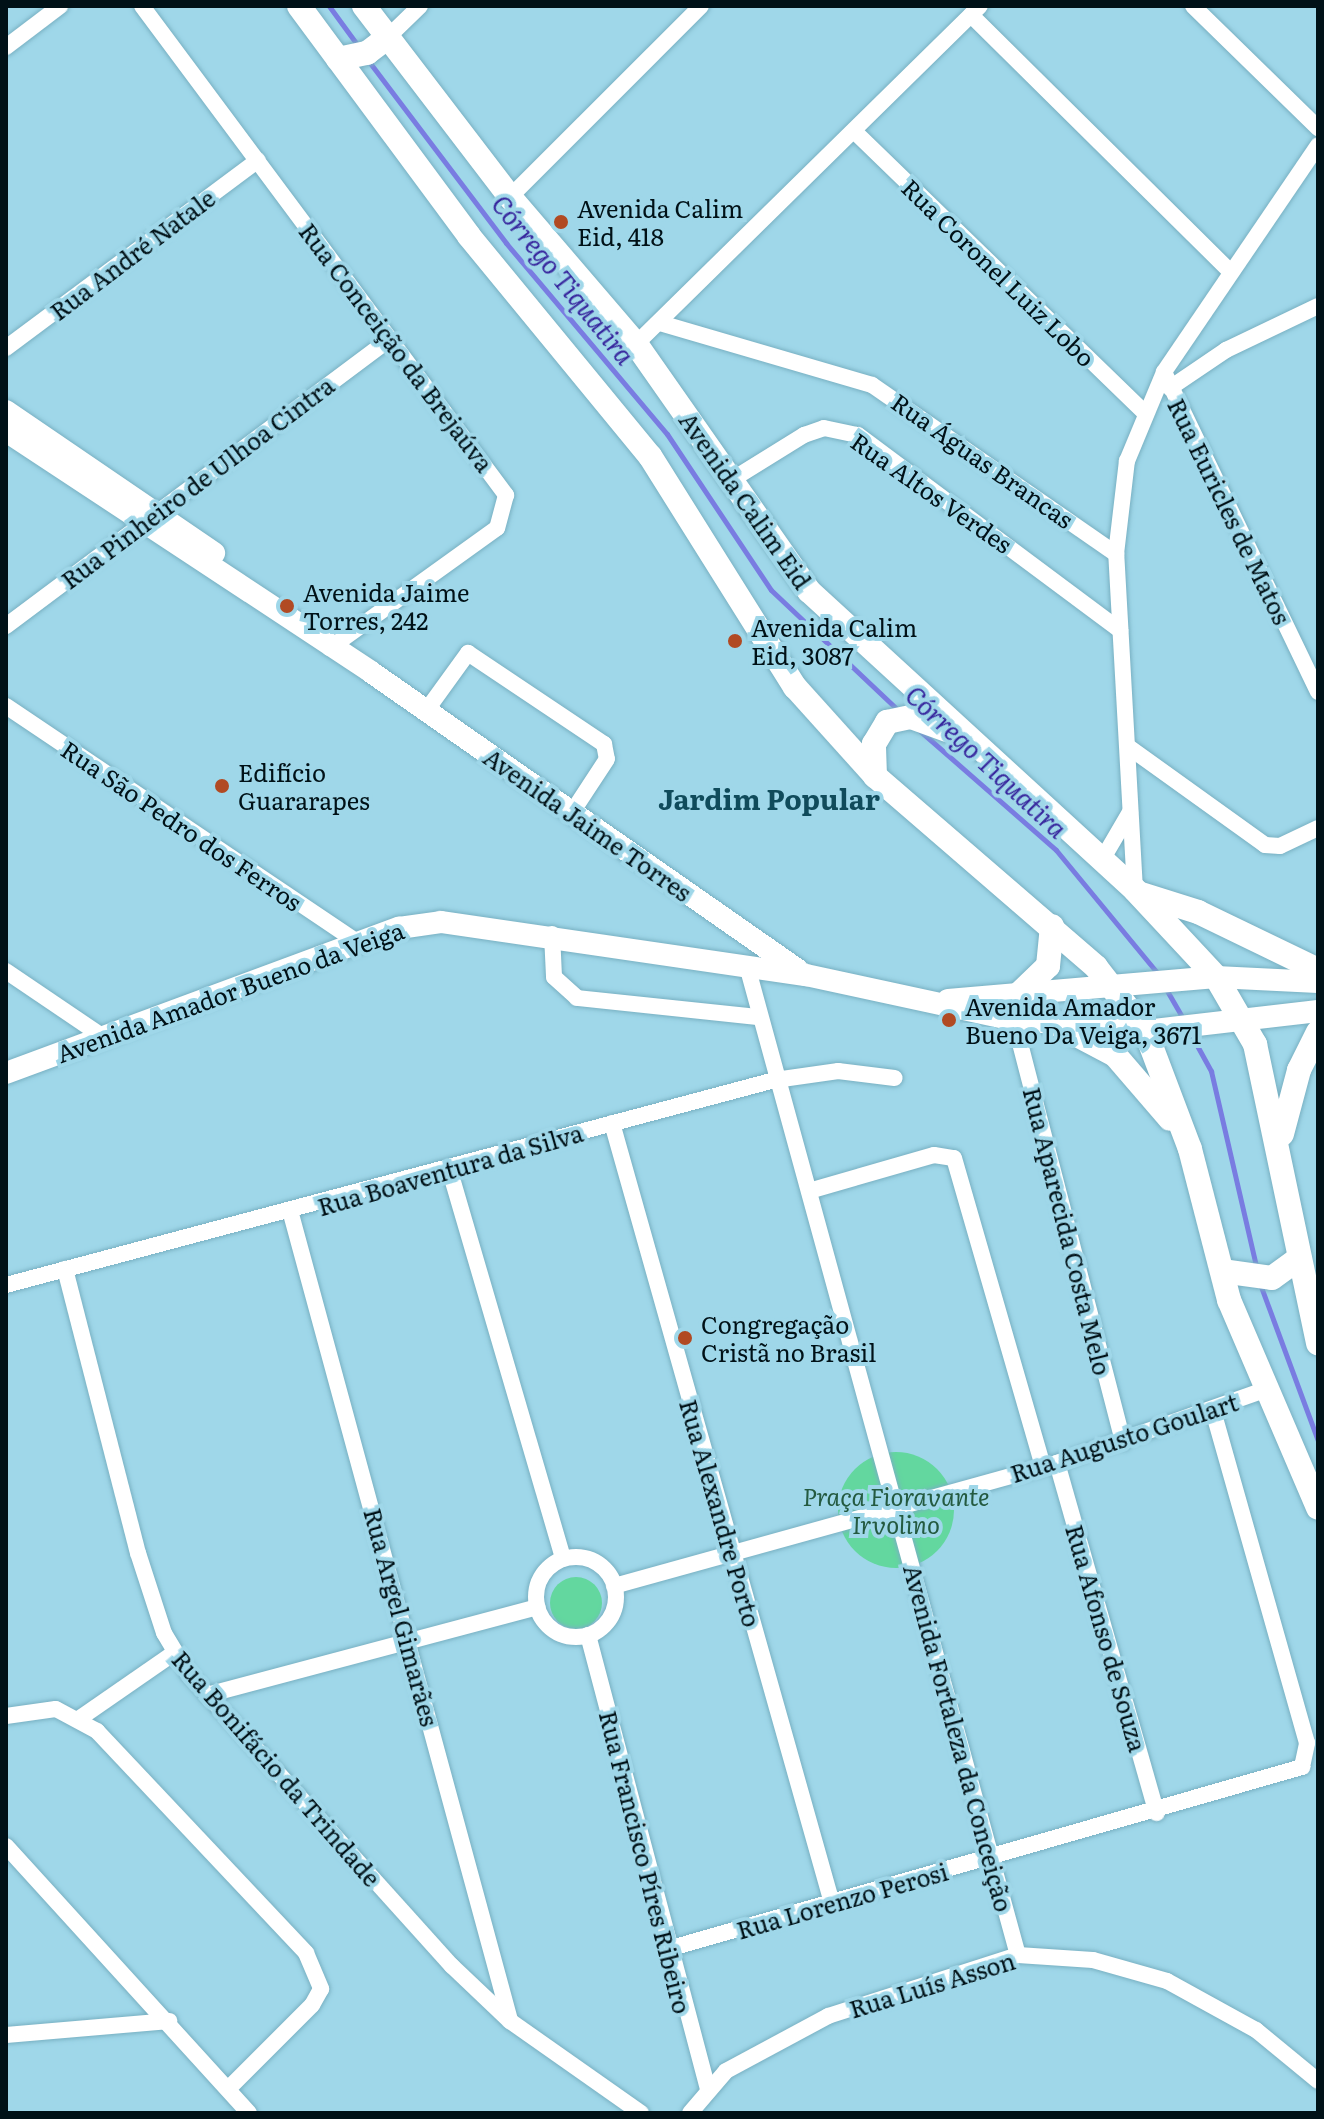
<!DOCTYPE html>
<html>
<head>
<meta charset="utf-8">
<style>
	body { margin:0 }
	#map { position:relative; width:1324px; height:2119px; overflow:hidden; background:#9fd7e9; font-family:Literata,serif }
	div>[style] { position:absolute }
	.green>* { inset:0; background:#63d79f }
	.round { border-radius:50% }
	.stream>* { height:5px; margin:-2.5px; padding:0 2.5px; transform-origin:2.5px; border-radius:2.5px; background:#797ce1 }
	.roads { filter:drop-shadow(0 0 2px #78b0c2) drop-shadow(0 0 2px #78b0c2) }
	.street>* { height:16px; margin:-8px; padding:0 8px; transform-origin:8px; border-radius:8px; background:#fff }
	.street>.ring { margin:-8px; padding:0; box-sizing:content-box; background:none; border:16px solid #fff; border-radius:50% }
	.secondary>* { height:22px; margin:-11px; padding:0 11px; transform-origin:11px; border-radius:11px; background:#fff }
	.primary>* { height:24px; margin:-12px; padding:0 12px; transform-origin:12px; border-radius:12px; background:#fff }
	.dots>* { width:22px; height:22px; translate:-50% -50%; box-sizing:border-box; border:4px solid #9fd7e9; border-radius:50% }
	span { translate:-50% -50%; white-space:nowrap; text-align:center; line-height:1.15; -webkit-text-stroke:8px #9fd7e9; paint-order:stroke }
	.poi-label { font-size:24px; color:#001117 }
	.left { translate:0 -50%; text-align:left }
	.street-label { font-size:24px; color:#001117 }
	.park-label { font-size:24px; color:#245a40; font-style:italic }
	.water-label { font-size:26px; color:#37269d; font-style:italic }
	.quarter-label { font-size:28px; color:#104b5b; font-weight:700 }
	.frame { position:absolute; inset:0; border:8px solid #001117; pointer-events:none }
</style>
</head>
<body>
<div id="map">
	<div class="green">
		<div class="round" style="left:838px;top:1452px;width:116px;height:116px"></div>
		<div class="round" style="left:550px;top:1577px;width:52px;height:52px"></div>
	</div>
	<div class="stream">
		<div style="left:329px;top:6px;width:51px;rotate:53.8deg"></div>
		<div style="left:367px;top:59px;width:231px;rotate:52.9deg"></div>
		<div style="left:506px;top:243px;width:250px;rotate:49.9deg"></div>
		<div style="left:667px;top:434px;width:187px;rotate:56.3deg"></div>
		<div style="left:771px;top:590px;width:178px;rotate:43.4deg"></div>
		<div style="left:919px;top:730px;width:182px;rotate:41.2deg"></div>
		<div style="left:1056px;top:850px;width:163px;rotate:50.5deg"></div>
		<div style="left:1166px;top:989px;width:34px;rotate:60deg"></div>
		<div style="left:1189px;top:1031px;width:46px;rotate:61.2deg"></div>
		<div style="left:1211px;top:1071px;width:204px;rotate:77deg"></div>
		<div style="left:1260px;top:1284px;width:167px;rotate:69.7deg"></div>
	</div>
	<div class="roads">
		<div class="street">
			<div style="left:142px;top:6px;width:610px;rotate:53.34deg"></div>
			<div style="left:506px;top:495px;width:34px;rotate:105deg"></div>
			<div style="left:497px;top:528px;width:206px;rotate:144.3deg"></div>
			<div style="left:1193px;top:6px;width:175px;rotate:44.3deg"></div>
			<div style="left:971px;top:15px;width:363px;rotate:44.7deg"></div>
			<div style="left:387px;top:38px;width:46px;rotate:-44.1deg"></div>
			<div style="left:6px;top:47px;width:68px;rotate:-37.2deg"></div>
			<div style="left:855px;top:132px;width:402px;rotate:44.1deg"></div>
			<div style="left:510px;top:197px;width:270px;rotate:-45deg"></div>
			<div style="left:660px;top:323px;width:221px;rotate:16.3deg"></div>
			<div style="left:872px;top:385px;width:297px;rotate:34.7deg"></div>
			<div style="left:636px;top:344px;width:482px;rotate:-44.5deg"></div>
			<div style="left:6px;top:348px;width:314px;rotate:-36.7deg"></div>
			<div style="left:1164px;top:372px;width:355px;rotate:64.3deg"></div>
			<div style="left:1170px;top:388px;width:68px;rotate:-34.2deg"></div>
			<div style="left:1226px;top:350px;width:102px;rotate:-25.6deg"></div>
			<div style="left:733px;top:479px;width:84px;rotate:-31.8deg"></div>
			<div style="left:804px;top:435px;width:21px;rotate:-19deg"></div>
			<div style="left:824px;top:428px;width:35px;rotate:12deg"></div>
			<div style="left:858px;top:435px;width:327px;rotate:36.7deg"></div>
			<div style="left:6px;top:626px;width:479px;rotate:-36.8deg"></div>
			<div style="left:6px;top:706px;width:425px;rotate:33.9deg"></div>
			<div style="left:426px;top:711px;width:72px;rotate:-54.1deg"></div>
			<div style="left:468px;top:653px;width:164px;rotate:33.8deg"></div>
			<div style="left:604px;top:744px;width:15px;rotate:79deg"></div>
			<div style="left:607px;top:759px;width:66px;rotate:123.2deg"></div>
			<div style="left:1130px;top:748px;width:166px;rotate:35.7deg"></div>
			<div style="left:1265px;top:845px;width:15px;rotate:4deg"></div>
			<div style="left:1280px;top:846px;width:42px;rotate:-25.3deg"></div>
			<div style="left:1102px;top:860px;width:56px;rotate:-59.7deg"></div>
			<div style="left:1135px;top:890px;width:337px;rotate:-93.2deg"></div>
			<div style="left:1116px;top:554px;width:94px;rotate:-83.3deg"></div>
			<div style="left:1127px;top:461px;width:96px;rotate:-67.4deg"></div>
			<div style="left:1164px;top:372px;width:274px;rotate:-55.8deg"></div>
			<div style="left:552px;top:934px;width:43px;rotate:87.3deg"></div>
			<div style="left:554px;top:977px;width:31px;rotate:42deg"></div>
			<div style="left:577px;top:998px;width:183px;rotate:6deg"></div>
			<div style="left:747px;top:966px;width:1025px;rotate:74.68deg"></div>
			<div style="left:6px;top:971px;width:116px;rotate:34.1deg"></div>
			<div style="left:1014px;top:1020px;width:436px;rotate:75.5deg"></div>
			<div style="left:612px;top:1123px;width:810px;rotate:74.25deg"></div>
			<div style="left:449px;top:1168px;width:407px;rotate:73.7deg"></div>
			<div style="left:809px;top:1191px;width:130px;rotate:-16.1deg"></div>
			<div style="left:934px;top:1155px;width:20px;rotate:9deg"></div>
			<div style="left:954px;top:1158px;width:321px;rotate:73.9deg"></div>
			<div style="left:291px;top:1214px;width:835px;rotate:74.8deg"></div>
			<div style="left:65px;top:1269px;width:293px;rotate:75.6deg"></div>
			<div style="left:138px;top:1553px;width:84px;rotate:72deg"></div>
			<div style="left:164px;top:1633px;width:47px;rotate:59deg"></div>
			<div style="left:188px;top:1673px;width:394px;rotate:48deg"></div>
			<div style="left:452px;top:1966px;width:80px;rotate:43.5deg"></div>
			<div style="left:510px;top:2021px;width:160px;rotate:35.1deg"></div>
			<div style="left:6px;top:1285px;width:796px;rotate:-14.93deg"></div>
			<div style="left:775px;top:1080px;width:64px;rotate:-8.1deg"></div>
			<div style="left:838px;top:1071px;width:57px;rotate:7deg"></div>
			<div style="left:1057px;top:1463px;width:364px;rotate:74.1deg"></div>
			<div class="ring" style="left:536px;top:1557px;width:64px;height:64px"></div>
			<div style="left:614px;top:1586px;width:460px;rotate:-15.5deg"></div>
			<div style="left:1057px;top:1463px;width:219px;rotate:-19.4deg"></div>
			<div style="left:588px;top:1635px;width:469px;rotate:75.2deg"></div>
			<div style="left:207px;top:1695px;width:342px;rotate:-14.9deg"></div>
			<div style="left:6px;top:1716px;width:50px;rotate:-8deg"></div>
			<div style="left:56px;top:1709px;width:47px;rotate:28.2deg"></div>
			<div style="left:97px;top:1731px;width:305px;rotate:46.7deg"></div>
			<div style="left:306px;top:1953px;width:39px;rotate:67deg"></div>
			<div style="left:321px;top:1989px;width:18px;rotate:119deg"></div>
			<div style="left:312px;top:2005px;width:117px;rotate:135deg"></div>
			<div style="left:80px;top:1718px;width:114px;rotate:-34.7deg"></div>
			<div style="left:6px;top:1846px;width:361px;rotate:47.7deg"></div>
			<div style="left:668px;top:1949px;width:660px;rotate:-16.02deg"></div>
			<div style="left:1302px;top:1767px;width:25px;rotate:-78deg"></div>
			<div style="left:1307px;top:1743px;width:345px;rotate:-105.8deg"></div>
			<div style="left:6px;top:2035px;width:164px;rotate:-4.9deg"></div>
			<div style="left:690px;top:2113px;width:55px;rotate:-49.4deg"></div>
			<div style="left:726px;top:2071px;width:116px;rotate:-28.3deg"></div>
			<div style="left:828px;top:2016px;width:200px;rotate:-17.8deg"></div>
			<div style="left:1018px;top:1955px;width:75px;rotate:3.8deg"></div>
			<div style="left:1093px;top:1960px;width:77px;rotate:15.8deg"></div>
			<div style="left:1167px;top:1981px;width:102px;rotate:28.8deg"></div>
			<div style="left:1256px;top:2030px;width:80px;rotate:39.4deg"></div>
		</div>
		<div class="secondary">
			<div style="left:6px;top:411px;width:252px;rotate:34.3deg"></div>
			<div style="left:6px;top:431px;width:437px;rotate:33.4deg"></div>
			<div style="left:371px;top:672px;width:521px;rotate:34.91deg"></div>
			<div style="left:948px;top:1000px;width:269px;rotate:-4.9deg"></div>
			<div style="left:1216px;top:977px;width:102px;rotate:2.8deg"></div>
			<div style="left:6px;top:1073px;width:419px;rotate:-20.3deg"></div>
			<div style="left:399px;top:928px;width:42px;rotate:-8.1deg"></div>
			<div style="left:441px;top:922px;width:369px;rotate:8.3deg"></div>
			<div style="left:806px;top:975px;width:213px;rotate:12.2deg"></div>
			<div style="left:1014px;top:1020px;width:140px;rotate:4.1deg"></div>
			<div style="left:1154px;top:1030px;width:165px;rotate:-6.6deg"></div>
		</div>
		<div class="primary">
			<div style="left:299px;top:6px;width:286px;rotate:53.5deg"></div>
			<div style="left:469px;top:236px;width:285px;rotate:50.6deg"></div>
			<div style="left:650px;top:456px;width:273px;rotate:57.9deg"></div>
			<div style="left:795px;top:687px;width:120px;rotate:48deg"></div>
			<div style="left:875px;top:776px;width:292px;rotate:40.8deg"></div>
			<div style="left:1096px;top:967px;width:80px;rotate:52.1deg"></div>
			<div style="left:1145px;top:1030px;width:127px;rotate:69.3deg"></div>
			<div style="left:1190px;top:1149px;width:156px;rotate:75.5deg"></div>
			<div style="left:1229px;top:1300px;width:226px;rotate:66.8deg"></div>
			<div style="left:364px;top:6px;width:240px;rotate:52.6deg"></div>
			<div style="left:510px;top:197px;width:194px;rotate:49.4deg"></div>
			<div style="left:636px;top:344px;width:302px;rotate:55deg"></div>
			<div style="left:809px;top:591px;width:442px;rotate:42.5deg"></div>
			<div style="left:1135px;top:890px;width:119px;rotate:47deg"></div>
			<div style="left:1216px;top:977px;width:78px;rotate:59.8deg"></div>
			<div style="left:1255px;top:1044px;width:306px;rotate:78.1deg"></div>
			<div style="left:338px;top:59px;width:30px;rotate:-12deg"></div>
			<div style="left:367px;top:53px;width:25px;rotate:-37deg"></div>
			<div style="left:875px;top:776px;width:32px;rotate:-92deg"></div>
			<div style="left:874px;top:744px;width:26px;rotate:-59deg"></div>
			<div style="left:887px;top:722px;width:25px;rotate:-12deg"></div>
			<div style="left:911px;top:717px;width:38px;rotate:20deg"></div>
			<div style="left:1141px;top:894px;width:60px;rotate:17.5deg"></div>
			<div style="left:1198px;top:912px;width:133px;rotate:25.8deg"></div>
			<div style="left:1020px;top:993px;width:39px;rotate:-44deg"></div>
			<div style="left:1048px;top:966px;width:40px;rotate:-84.3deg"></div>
			<div style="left:1054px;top:1023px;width:69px;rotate:27.7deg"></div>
			<div style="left:1115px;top:1055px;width:84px;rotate:49.3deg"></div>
			<div style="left:1282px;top:1134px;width:66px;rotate:-75.1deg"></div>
			<div style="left:1299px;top:1070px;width:42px;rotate:-63.4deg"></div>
			<div style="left:1222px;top:1271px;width:50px;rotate:8deg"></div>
			<div style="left:1272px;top:1278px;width:34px;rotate:-36deg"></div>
		</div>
	</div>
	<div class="dots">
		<div style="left:561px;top:222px;background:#b14a23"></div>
		<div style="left:287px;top:606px;background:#b14a23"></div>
		<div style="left:735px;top:641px;background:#b14a23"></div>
		<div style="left:222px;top:786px;background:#b14a23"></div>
		<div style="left:949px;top:1020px;background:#b14a23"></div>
		<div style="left:685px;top:1338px;background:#b14a23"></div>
	</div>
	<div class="poi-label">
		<span class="left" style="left:577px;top:222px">Avenida Calim<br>Eid, 418</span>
		<span class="left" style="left:303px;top:606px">Avenida Jaime<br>Torres, 242</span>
		<span class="left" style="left:751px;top:641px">Avenida Calim<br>Eid, 3087</span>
		<span class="left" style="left:238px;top:786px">Edifício<br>Guararapes</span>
		<span class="left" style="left:965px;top:1020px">Avenida Amador<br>Bueno Da Veiga, 3671</span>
		<span class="left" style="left:701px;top:1338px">Congregação<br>Cristã no Brasil</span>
	</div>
	<div class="street-label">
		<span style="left:132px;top:254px;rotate:-37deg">Rua André Natale</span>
		<span style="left:999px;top:272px;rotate:44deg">Rua Coronel Luiz Lobo</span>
		<span style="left:397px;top:347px;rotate:53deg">Rua Conceição da Brejaúva</span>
		<span style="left:983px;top:460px;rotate:35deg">Rua Águas Brancas</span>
		<span style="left:197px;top:482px;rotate:-37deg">Rua Pinheiro de Ulhoa Cintra</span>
		<span style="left:932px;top:492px;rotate:35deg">Rua Altos Verdes</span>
		<span style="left:746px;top:500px;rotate:55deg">Avenida Calim Eid</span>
		<span style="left:1230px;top:511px;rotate:64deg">Rua Euricles de Matos</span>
		<span style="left:588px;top:824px;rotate:35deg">Avenida Jaime Torres</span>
		<span style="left:182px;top:825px;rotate:34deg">Rua São Pedro dos Ferros</span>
		<span style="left:230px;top:991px;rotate:-20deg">Avenida Amador Bueno da Veiga</span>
		<span style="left:450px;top:1169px;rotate:-16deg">Rua Boaventura da Silva</span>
		<span style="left:1068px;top:1231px;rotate:76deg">Rua Aparecida Costa Melo</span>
		<span style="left:1124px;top:1437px;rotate:-18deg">Rua Augusto Goulart</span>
		<span style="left:721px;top:1513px;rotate:74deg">Rua Alexandre Porto</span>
		<span style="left:402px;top:1617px;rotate:75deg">Rua Argel Gimarães</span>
		<span style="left:1107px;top:1638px;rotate:74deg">Rua Afonso de Souza</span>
		<span style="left:959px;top:1738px;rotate:75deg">Avenida Fortaleza da Conceição</span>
		<span style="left:277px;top:1768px;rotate:49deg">Rua Bonifácio da Trindade</span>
		<span style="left:646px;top:1862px;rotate:76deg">Rua Francisco Píres Ribeiro</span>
		<span style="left:842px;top:1900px;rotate:-16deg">Rua Lorenzo Perosi</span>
		<span style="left:932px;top:1984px;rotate:-17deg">Rua Luís Asson</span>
	</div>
	<div class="park-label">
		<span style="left:896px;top:1510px">Praça Fioravante<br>Irvolino</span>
	</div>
	<div class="water-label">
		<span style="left:564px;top:279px;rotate:51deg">Córrego Tiquatira</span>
		<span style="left:987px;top:761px;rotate:43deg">Córrego Tiquatira</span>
	</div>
	<div class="quarter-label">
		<span style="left:769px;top:798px">Jardim Popular</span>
	</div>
	<div class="frame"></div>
</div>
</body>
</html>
